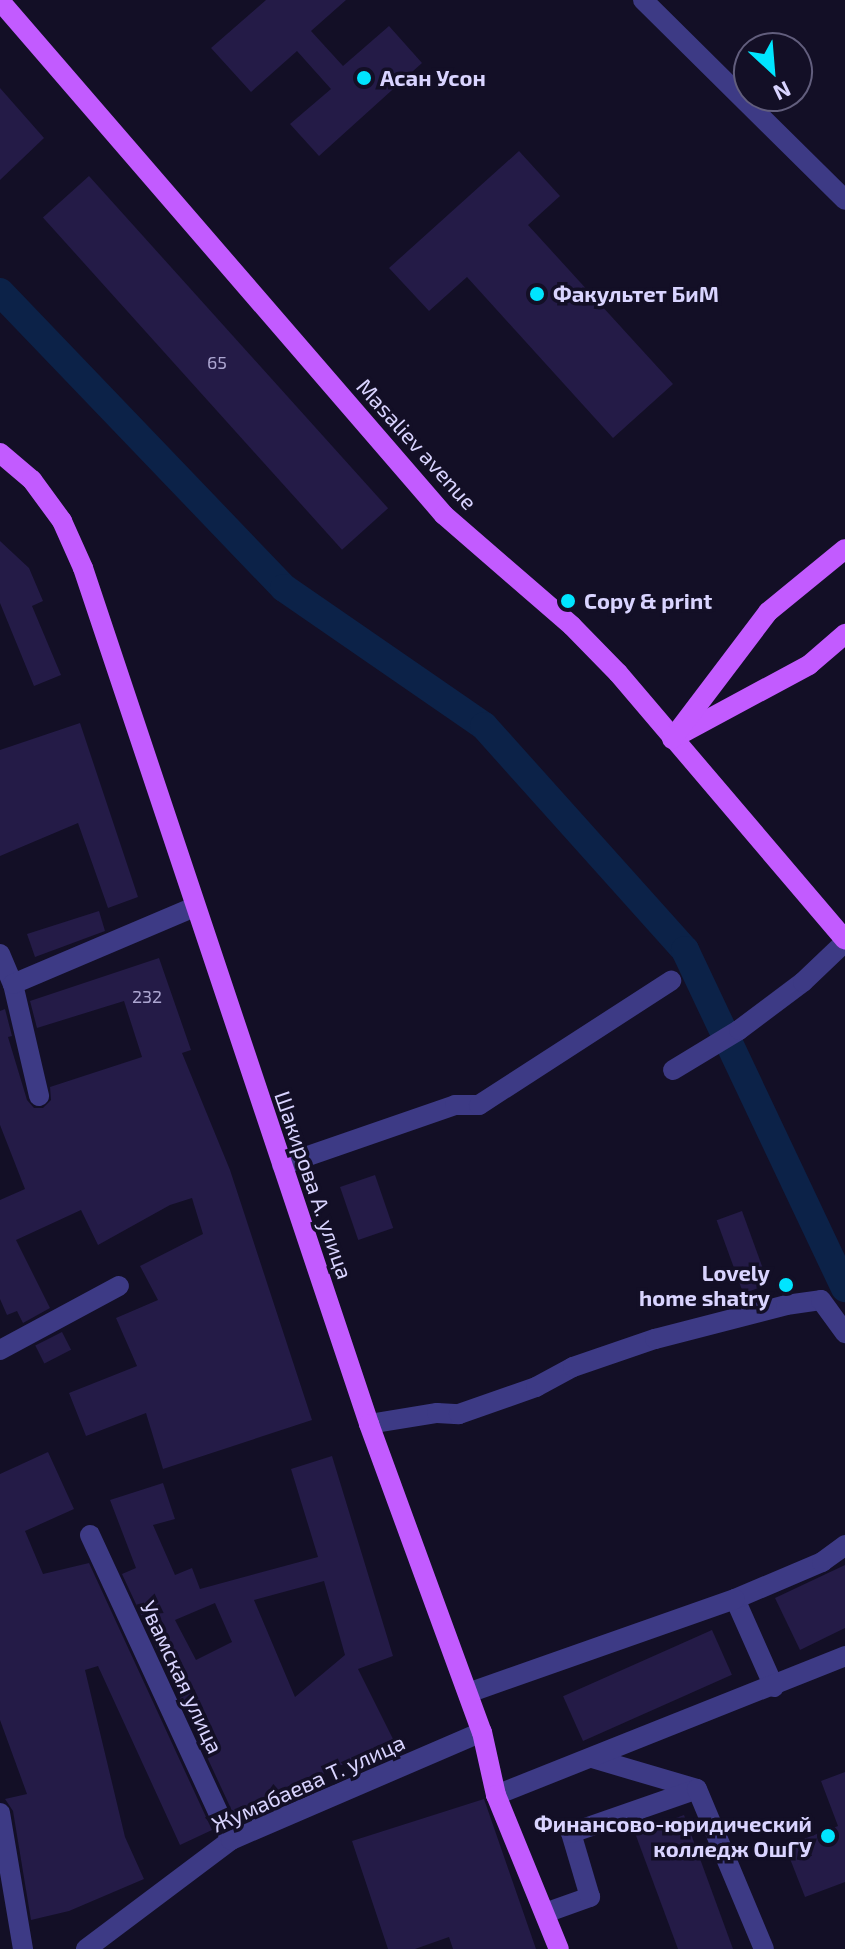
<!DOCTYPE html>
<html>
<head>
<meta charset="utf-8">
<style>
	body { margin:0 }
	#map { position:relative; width:845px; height:1949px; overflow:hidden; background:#130f26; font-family:"Exo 2",sans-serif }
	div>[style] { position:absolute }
	.canal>* { height:28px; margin:-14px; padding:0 14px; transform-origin:14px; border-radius:14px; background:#0c2248 }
	.building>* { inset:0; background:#241b47; transform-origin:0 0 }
	.minor>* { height:20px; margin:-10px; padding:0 10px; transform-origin:10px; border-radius:10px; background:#3d3a85 }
	.major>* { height:20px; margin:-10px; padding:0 10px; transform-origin:10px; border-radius:10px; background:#c25bff }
	.dots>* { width:22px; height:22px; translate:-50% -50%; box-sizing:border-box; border:4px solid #130f26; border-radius:50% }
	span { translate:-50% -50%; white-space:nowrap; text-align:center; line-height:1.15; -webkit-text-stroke:7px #130f26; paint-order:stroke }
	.number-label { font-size:18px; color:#aca6d1 }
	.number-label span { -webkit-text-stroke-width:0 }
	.poi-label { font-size:22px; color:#d9d4ff; font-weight:700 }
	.left { translate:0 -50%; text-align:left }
	.right { translate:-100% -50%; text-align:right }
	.street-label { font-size:22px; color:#d9d4ff }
	.north { position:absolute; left:733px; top:32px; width:80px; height:80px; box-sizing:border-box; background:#130f26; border:2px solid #625e7d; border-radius:50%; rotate:154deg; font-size:22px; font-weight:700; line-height:32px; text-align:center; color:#d9d4ff }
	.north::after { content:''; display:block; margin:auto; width:28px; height:36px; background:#00e5ff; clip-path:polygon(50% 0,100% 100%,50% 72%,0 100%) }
</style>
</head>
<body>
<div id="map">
	<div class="canal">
		<div style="left:0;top:292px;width:410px;rotate:46.2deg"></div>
		<div style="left:284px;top:588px;width:243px;rotate:34.6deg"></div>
		<div style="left:484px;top:726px;width:301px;rotate:48.1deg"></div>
		<div style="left:685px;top:950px;width:374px;rotate:64.7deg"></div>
	</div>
	<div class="building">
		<div style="clip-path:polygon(266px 0,346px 0,311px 31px,343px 66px,389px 26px,422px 63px,319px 156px,290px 124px,331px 89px,297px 51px,251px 92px,211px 48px)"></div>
		<div style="clip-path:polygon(0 88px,44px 138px,0 180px)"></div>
		<div style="clip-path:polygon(519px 151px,560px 196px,528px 225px,673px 384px,613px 438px,467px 277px,429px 311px,389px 268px)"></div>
		<div style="left:89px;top:176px;width:447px;height:62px;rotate:48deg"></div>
		<div style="clip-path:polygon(0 541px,29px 568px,43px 601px,32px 606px,61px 675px,34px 686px,0 603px)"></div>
		<div style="clip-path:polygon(80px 723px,138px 897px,108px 908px,78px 823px,0 856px,0 750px)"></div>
		<div style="clip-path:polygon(99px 911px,105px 931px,35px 957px,27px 934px)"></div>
		<div style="clip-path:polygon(159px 958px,191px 1050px,182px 1053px,230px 1170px,312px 1420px,163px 1469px,146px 1413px,86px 1436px,69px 1393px,137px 1366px,116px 1318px,158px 1300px,140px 1266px,203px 1234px,192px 1198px,170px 1205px,98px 1245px,81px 1210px,16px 1240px,50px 1308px,23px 1323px,17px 1311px,7px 1315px,0 1299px,0 1200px,25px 1189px,0 1125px,0 1011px,5px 1009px,12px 1036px,8px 1037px,27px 1100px,34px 1108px,43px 1108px,51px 1100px,50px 1087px,142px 1057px,124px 1001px,37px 1028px,30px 1001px)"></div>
		<div style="left:375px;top:1175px;width:56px;height:37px;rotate:71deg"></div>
		<div style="left:742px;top:1211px;width:78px;height:27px;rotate:70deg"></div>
		<div style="left:62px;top:1332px;width:20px;height:30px;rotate:63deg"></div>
		<div style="clip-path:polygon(48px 1452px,74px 1509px,25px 1531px,43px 1574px,89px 1563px,212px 1830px,180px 1845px,98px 1666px,85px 1670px,125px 1837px,144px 1879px,69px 1911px,31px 1920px,13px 1811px,5px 1799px,27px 1794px,0 1720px,0 1474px)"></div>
		<div style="clip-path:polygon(evenodd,332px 1456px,393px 1656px,358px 1669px,393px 1739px,316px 1778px,314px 1776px,291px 1785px,233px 1813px,122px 1574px,136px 1568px,110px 1500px,163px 1483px,175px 1519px,153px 1525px,175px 1575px,192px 1568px,200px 1589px,318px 1557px,291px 1469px,332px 1456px,324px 1581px,345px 1655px,295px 1697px,254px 1600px,324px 1581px,332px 1456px,215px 1603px,232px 1642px,196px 1660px,175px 1620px,215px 1603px)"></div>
		<div style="clip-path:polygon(845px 1565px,845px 1628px,800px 1650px,775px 1598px)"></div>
		<div style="left:712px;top:1630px;width:49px;height:163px;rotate:66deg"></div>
		<div style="clip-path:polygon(845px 1772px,845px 1882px,805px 1897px,785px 1846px,838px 1826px,821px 1781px)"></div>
		<div style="clip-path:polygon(484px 1799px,536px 1949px,453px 1949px,449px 1937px,415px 1949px,388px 1949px,352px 1841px)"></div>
		<div style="clip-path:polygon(684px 1815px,733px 1949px,678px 1949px,635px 1833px)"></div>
	</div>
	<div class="minor">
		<div style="left:643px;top:0;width:284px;rotate:44.7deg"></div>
		<div style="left:0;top:954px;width:33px;rotate:67deg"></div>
		<div style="left:13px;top:984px;width:115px;rotate:76.9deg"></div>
		<div style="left:13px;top:984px;width:197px;rotate:-23deg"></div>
		<div style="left:673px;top:1070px;width:77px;rotate:-31.2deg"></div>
		<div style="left:739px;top:1030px;width:80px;rotate:-36.9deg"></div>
		<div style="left:803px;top:982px;width:58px;rotate:-43.6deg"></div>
		<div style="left:282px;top:1165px;width:183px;rotate:-19.1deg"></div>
		<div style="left:455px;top:1105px;width:24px"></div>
		<div style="left:479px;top:1105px;width:229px;rotate:-32.9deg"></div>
		<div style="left:0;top:1350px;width:135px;rotate:-28.3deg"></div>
		<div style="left:369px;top:1424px;width:69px;rotate:-9.2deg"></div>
		<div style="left:437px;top:1413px;width:22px;rotate:3deg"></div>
		<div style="left:459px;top:1414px;width:82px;rotate:-19.3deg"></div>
		<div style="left:536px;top:1387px;width:42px;rotate:-28.4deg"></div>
		<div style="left:573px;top:1367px;width:87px;rotate:-18.9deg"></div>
		<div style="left:655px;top:1339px;width:135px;rotate:-14.5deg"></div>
		<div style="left:786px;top:1305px;width:35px;rotate:-8deg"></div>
		<div style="left:821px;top:1300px;width:41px;rotate:54deg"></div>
		<div style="left:90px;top:1535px;width:336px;rotate:65.2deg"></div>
		<div style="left:774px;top:1687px;width:96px;rotate:-113.9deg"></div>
		<div style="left:735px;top:1599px;width:95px;rotate:-23deg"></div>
		<div style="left:822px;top:1562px;width:29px;rotate:-36deg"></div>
		<div style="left:468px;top:1693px;width:283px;rotate:-19.4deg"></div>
		<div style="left:592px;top:1758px;width:109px;rotate:16.4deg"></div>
		<div style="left:496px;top:1795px;width:376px;rotate:-21.7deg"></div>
		<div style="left:0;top:1813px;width:138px;rotate:80.4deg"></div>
		<div style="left:545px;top:1913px;width:48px;rotate:-19.6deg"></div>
		<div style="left:590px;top:1897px;width:67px;rotate:-106.5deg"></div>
		<div style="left:571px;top:1833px;width:133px;rotate:-19.2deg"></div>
		<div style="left:697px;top:1789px;width:173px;rotate:67.3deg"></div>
		<div style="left:86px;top:1949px;width:181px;rotate:-36.9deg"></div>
		<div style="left:231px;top:1840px;width:273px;rotate:-23.3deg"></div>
	</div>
	<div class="major">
		<div style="left:0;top:1px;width:679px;rotate:49.18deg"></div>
		<div style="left:444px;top:515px;width:169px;rotate:40.9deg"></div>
		<div style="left:572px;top:626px;width:66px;rotate:45.6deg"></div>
		<div style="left:618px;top:673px;width:350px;rotate:49.6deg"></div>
		<div style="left:0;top:453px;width:42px;rotate:40.2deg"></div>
		<div style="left:32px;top:480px;width:51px;rotate:53.8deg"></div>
		<div style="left:62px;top:521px;width:51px;rotate:65.9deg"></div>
		<div style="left:83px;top:568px;width:903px;rotate:71.52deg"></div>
		<div style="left:369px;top:1424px;width:328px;rotate:69.9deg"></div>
		<div style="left:482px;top:1732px;width:65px;rotate:77.5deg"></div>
		<div style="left:496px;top:1795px;width:166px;rotate:67.8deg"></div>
		<div style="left:679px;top:735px;width:148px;rotate:-28.3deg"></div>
		<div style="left:809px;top:665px;width:48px;rotate:-40.7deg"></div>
		<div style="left:672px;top:739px;width:159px;rotate:-52.9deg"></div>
		<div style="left:768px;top:612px;width:99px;rotate:-39.3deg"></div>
	</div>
	<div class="dots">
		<div style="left:364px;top:78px;background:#00e5ff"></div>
		<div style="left:537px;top:294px;background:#00e5ff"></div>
		<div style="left:568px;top:601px;background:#00e5ff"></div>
		<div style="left:786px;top:1285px;background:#00e5ff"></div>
		<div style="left:828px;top:1836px;background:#00e5ff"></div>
	</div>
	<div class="number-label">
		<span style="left:217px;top:362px">65</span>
		<span style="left:147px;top:996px">232</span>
	</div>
	<div class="poi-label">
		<span class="left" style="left:380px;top:78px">Асан Усон</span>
		<span class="left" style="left:553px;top:294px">Факультет БиМ</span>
		<span class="left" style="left:584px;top:601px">Copy &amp; print</span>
		<span class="right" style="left:770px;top:1285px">Lovely<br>home shatry</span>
		<span class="right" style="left:812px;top:1836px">Финансово-юридический<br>колледж ОшГУ</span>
	</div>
	<div class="street-label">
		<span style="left:417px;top:444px;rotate:48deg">Masaliev avenue</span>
		<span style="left:314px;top:1185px;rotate:71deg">Шакирова А. улица</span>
		<span style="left:182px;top:1677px;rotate:65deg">Увамская улица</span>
		<span style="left:308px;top:1783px;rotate:-24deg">Жумабаева Т. улица</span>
	</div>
	<div class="north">N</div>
</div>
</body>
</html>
